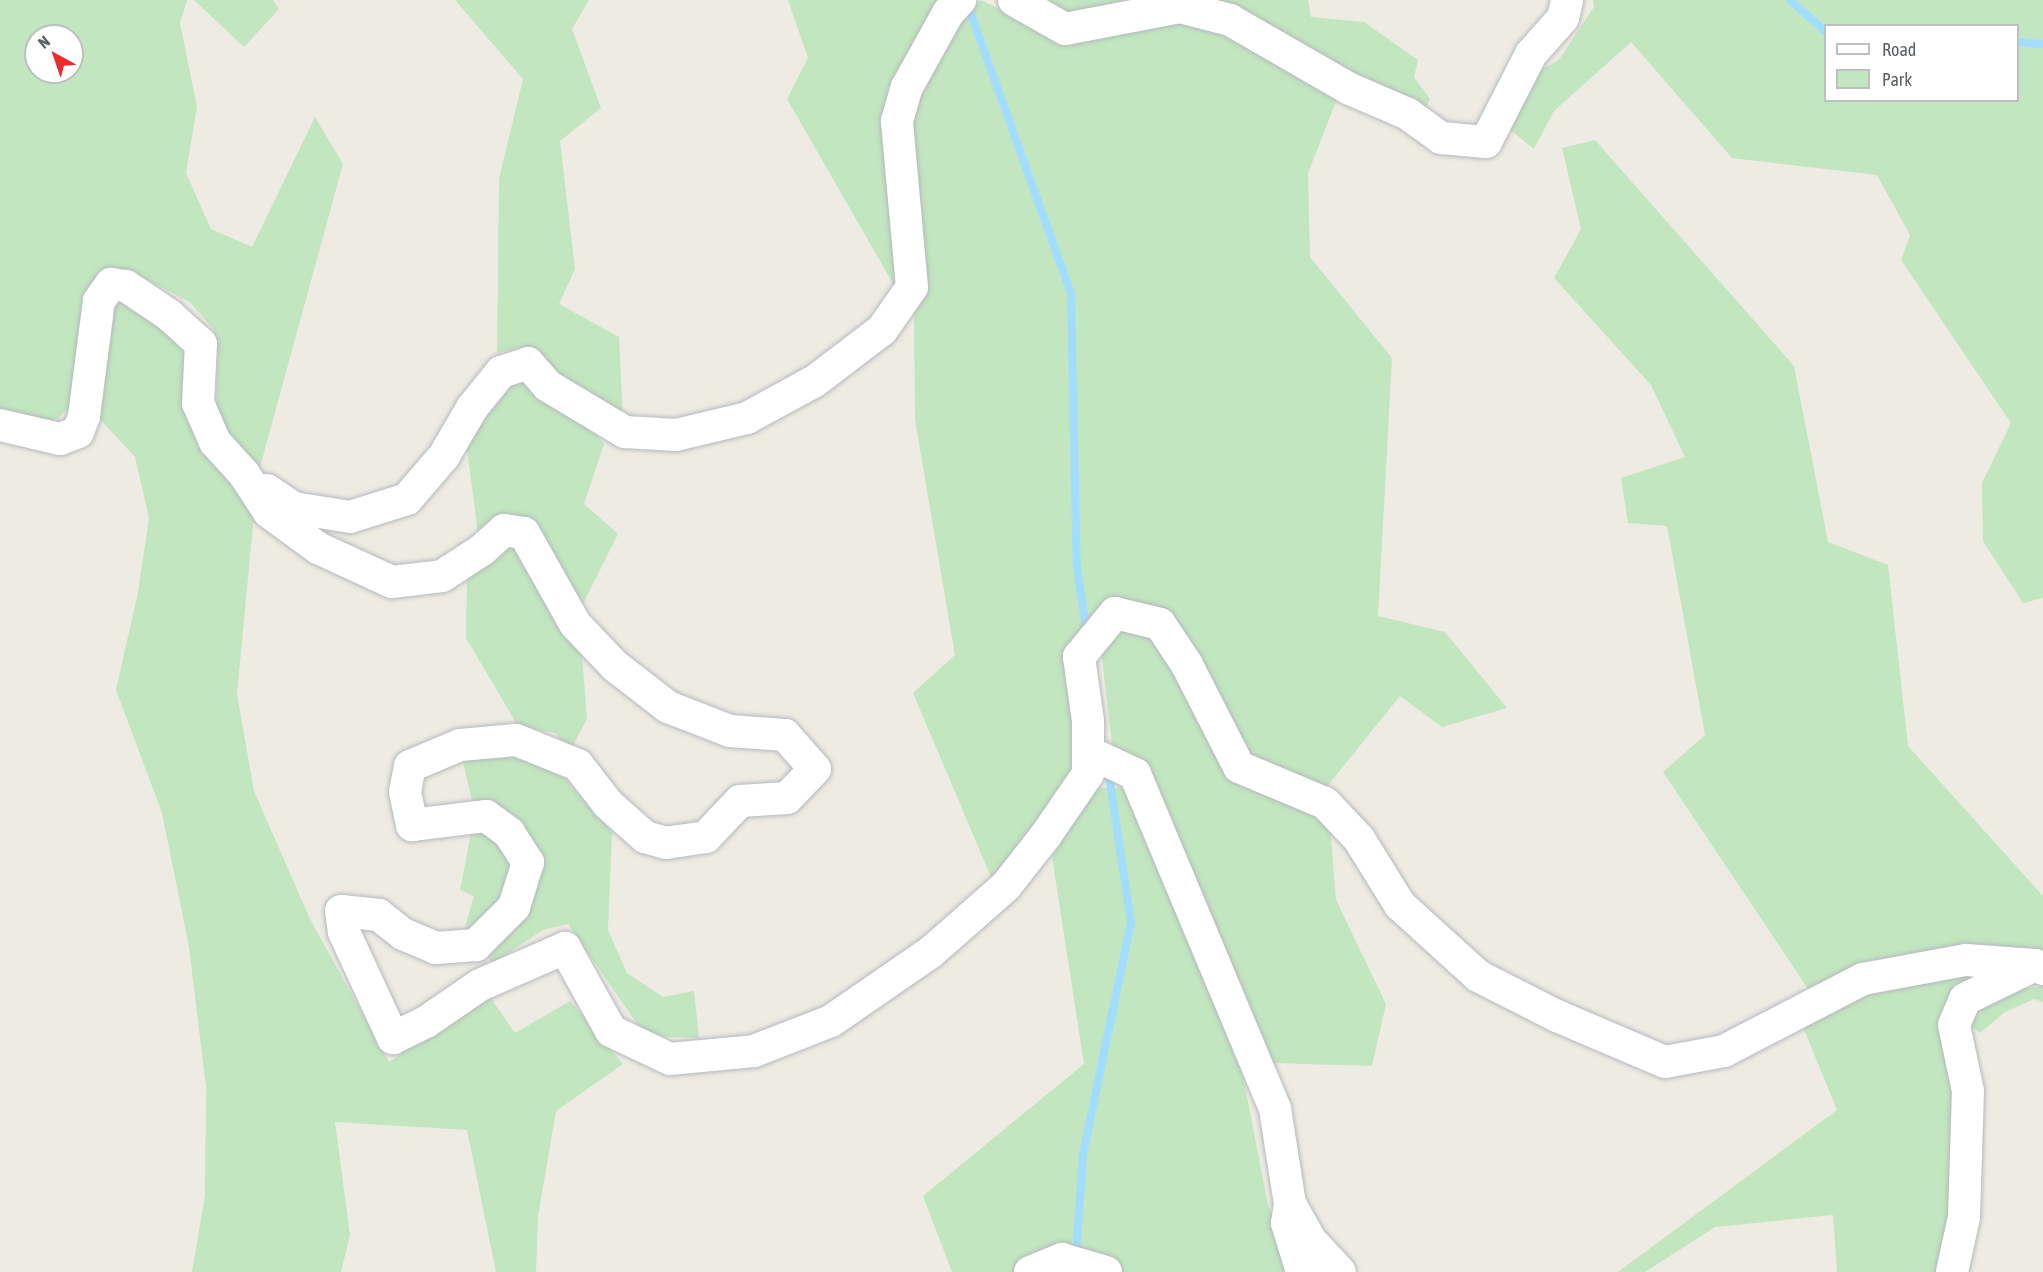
<!DOCTYPE html>
<html>
<head>
<meta charset="utf-8">
<style>
	body { margin:0 }
	#map { position:relative; width:2043px; height:1272px; overflow:hidden; background:#eeebe3; font-family:"Asap Condensed",sans-serif }
	div>[style] { position:absolute }
	.green>* { inset:0; background:#c2e6bf }
	.stream>* { height:8px; margin:-4px; padding:0 4px; transform-origin:4px; border-radius:4px; background:#a2ddff }
	.roads { filter:drop-shadow(0 0 2px #b5b9bd) drop-shadow(0 0 2px #b5b9bd) }
	.street>* { height:32px; margin:-16px; padding:0 16px; transform-origin:16px; border-radius:16px; background:#fff }
	span { translate:-50% -50%; white-space:nowrap; text-align:center; line-height:1.15; -webkit-text-stroke:4.5px #fff; paint-order:stroke }
	.legend { position:absolute; left:1824px; top:24px; width:195px; height:78px; box-sizing:border-box; background:#fff; border:2px solid #bdbfc1; margin:0; padding:8px 10px; list-style:none; font-size:18px; color:#5b6064 }
	.legend li { display:flex; align-items:center; gap:12px; height:30px }
	.legend b { width:30px; border:2px solid #bdbfc1 }
	.north { position:absolute; left:24px; top:24px; width:60px; height:60px; box-sizing:border-box; background:#fff; border:2px solid #bdbfc1; border-radius:50%; rotate:320deg; font-size:16px; font-weight:700; line-height:24px; text-align:center; color:#5b6064 }
	.north::after { content:''; display:block; margin:auto; width:21px; height:27px; background:#ec2b2b; clip-path:polygon(50% 0,100% 100%,50% 72%,0 100%) }
</style>
</head>
<body>
<div id="map">
	<div class="green">
		<div style="clip-path:polygon(evenodd,0 0,187px 0,180px 23px,197px 107px,186px 173px,211px 229px,252px 247px,315px 117px,343px 164px,260px 467px,229px 437px,216px 410px,218px 355px,213px 329px,190px 302px,126px 269px,101px 280px,71px 405px,58px 419px,41px 421px,0 409px,0 0,36px 36px,72px 36px,72px 72px,36px 72px,36px 36px)"></div>
		<div style="clip-path:polygon(194px 0,273px 0,279px 9px,244px 47px)"></div>
		<div style="clip-path:polygon(455px 0,589px 0,572px 29px,601px 108px,560px 141px,575px 269px,559px 304px,619px 337px,623px 419px,567px 387px,538px 354px,522px 347px,497px 353px,499px 179px,523px 79px)"></div>
		<div style="clip-path:polygon(788px 0,941px 0,900px 70px,901px 249px,895px 287px,787px 99px,808px 58px)"></div>
		<div style="clip-path:polygon(981px 0,1063px 40px,1126px 34px,1191px 18px,1234px 33px,1339px 94px,1308px 173px,1310px 257px,1392px 358px,1378px 616px,1445px 632px,1507px 708px,1442px 727px,1400px 696px,1325px 789px,1244px 757px,1190px 655px,1112px 605px,1069px 661px,1079px 723px,1075px 774px,1035px 832px,991px 877px,913px 693px,955px 655px,915px 420px,914px 312px,923px 290px,907px 118px,955px 27px)"></div>
		<div style="clip-path:polygon(1033px 0,1165px 0,1067px 19px)"></div>
		<div style="clip-path:polygon(1189px 0,1308px 0,1311px 17px,1364px 22px,1418px 60px,1414px 77px,1430px 99px,1422px 116px)"></div>
		<div style="clip-path:polygon(evenodd,1593px 0,2043px 0,2043px 598px,2023px 603px,1983px 541px,1982px 483px,2011px 423px,1901px 260px,1910px 235px,1877px 175px,1732px 158px,1631px 42px,1554px 111px,1534px 149px,1504px 125px,1529px 75px,1558px 61px,1594px 7px,1593px 0,1826px 26px,2018px 26px,2018px 100px,1826px 100px,1826px 26px)"></div>
		<div style="clip-path:polygon(1595px 140px,1794px 366px,1828px 542px,1888px 565px,1908px 746px,2043px 896px,2043px 958px,1810px 992px,1663px 772px,1705px 735px,1667px 526px,1628px 523px,1621px 478px,1685px 457px,1651px 385px,1554px 278px,1581px 229px,1562px 148px)"></div>
		<div style="clip-path:polygon(112px 300px,135px 300px,198px 352px,187px 397px,255px 504px,237px 694px,254px 791px,310px 919px,389px 1062px,488px 994px,515px 1033px,570px 1001px,623px 1064px,556px 1111px,538px 1216px,536px 1272px,496px 1272px,467px 1130px,335px 1122px,350px 1235px,341px 1272px,192px 1272px,205px 1196px,206px 1087px,189px 947px,162px 813px,116px 690px,138px 592px,149px 518px,135px 457px,98px 417px)"></div>
		<div style="clip-path:polygon(513px 380px,527px 380px,581px 416px,604px 444px,584px 504px,618px 534px,579px 612px,534px 530px,479px 540px,466px 442px,499px 391px)"></div>
		<div style="clip-path:polygon(505px 547px,520px 550px,582px 654px,587px 719px,570px 751px,555px 733px,518px 726px,466px 638px,467px 577px)"></div>
		<div style="clip-path:polygon(1119px 625px,1157px 630px,1208px 727px,1329px 812px,1336px 900px,1386px 1004px,1372px 1066px,1271px 1063px,1113px 753px,1101px 650px)"></div>
		<div style="clip-path:polygon(461px 753px,543px 754px,612px 832px,608px 930px,627px 973px,663px 997px,694px 991px,699px 1038px,665px 1037px,640px 1028px,568px 924px,543px 930px,492px 964px,484px 949px,533px 880px,473px 805px)"></div>
		<div style="clip-path:polygon(1133px 787px,1242px 1071px,1268px 1205px,1293px 1272px,952px 1272px,923px 1196px,1084px 1064px,1052px 857px,1095px 788px)"></div>
		<div style="clip-path:polygon(473px 823px,505px 839px,517px 881px,462px 938px,474px 896px,460px 890px)"></div>
		<div style="clip-path:polygon(2013px 968px,1960px 993px,1961px 1093px,1943px 1272px,1837px 1272px,1833px 1215px,1715px 1227px,1645px 1272px,1618px 1272px,1837px 1110px,1800px 1020px,1871px 988px)"></div>
		<div style="clip-path:polygon(2043px 986px,2043px 1002px,2034px 999px,2005px 1012px,1980px 1033px,1970px 1025px,1983px 1005px,2015px 990px)"></div>
	</div>
	<div class="stream">
		<div style="left:1790px;top:0;width:48px;rotate:41.6deg"></div>
		<div style="left:967px;top:3px;width:308px;rotate:70.3deg"></div>
		<div style="left:1071px;top:293px;width:275px;rotate:88.8deg"></div>
		<div style="left:1077px;top:568px;width:68px;rotate:81.5deg"></div>
		<div style="left:2018px;top:42px;width:25px;rotate:5deg"></div>
		<div style="left:1076px;top:1256px;width:102px;rotate:-86.1deg"></div>
		<div style="left:1083px;top:1154px;width:236px;rotate:-78.3deg"></div>
		<div style="left:1131px;top:923px;width:156px;rotate:-98.5deg"></div>
	</div>
	<div class="roads">
		<div class="street">
			<div style="left:1014px;top:0;width:59px;rotate:29.6deg"></div>
			<div style="left:1065px;top:29px;width:117px;rotate:-10.8deg"></div>
			<div style="left:1180px;top:7px;width:52px;rotate:14.6deg"></div>
			<div style="left:1230px;top:20px;width:138px;rotate:29.9deg"></div>
			<div style="left:1350px;top:89px;width:63px;rotate:23.3deg"></div>
			<div style="left:1408px;top:114px;width:41px;rotate:36deg"></div>
			<div style="left:1441px;top:138px;width:45px;rotate:5.1deg"></div>
			<div style="left:1486px;top:142px;width:99px;rotate:-62.9deg"></div>
			<div style="left:1531px;top:54px;width:48px;rotate:-48.4deg"></div>
			<div style="left:1563px;top:18px;width:18px;rotate:-77deg"></div>
			<div style="left:0;top:425px;width:62px;rotate:13.1deg"></div>
			<div style="left:60px;top:439px;width:19px;rotate:-21deg"></div>
			<div style="left:78px;top:432px;width:17px;rotate:-69deg"></div>
			<div style="left:84px;top:416px;width:116px;rotate:-82.6deg"></div>
			<div style="left:99px;top:301px;width:21px;rotate:-55deg"></div>
			<div style="left:111px;top:284px;width:15px;rotate:8deg"></div>
			<div style="left:126px;top:286px;width:52px;rotate:34deg"></div>
			<div style="left:169px;top:315px;width:43px;rotate:42.2deg"></div>
			<div style="left:201px;top:344px;width:59px;rotate:92.9deg"></div>
			<div style="left:198px;top:403px;width:43px;rotate:66.4deg"></div>
			<div style="left:215px;top:442px;width:43px;rotate:47.8deg"></div>
			<div style="left:244px;top:474px;width:45px;rotate:56.7deg"></div>
			<div style="left:269px;top:512px;width:61px;rotate:36.3deg"></div>
			<div style="left:318px;top:548px;width:81px;rotate:24.7deg"></div>
			<div style="left:392px;top:582px;width:50px;rotate:-6.8deg"></div>
			<div style="left:442px;top:576px;width:48px;rotate:-33deg"></div>
			<div style="left:482px;top:550px;width:30px;rotate:-42deg"></div>
			<div style="left:504px;top:530px;width:20px;rotate:9deg"></div>
			<div style="left:524px;top:533px;width:104px;rotate:60.7deg"></div>
			<div style="left:575px;top:624px;width:58px;rotate:46.4deg"></div>
			<div style="left:615px;top:666px;width:67px;rotate:37.7deg"></div>
			<div style="left:668px;top:707px;width:66px;rotate:21.2deg"></div>
			<div style="left:730px;top:731px;width:55px;rotate:4.2deg"></div>
			<div style="left:785px;top:735px;width:45px;rotate:48.6deg"></div>
			<div style="left:815px;top:769px;width:40px;rotate:134deg"></div>
			<div style="left:787px;top:798px;width:47px;rotate:176.3deg"></div>
			<div style="left:740px;top:801px;width:50px;rotate:133.4deg"></div>
			<div style="left:706px;top:837px;width:40px;rotate:171.5deg"></div>
			<div style="left:666px;top:843px;width:22px;rotate:-164deg"></div>
			<div style="left:645px;top:837px;width:50px;rotate:-138.3deg"></div>
			<div style="left:608px;top:804px;width:49px;rotate:-127.6deg"></div>
			<div style="left:578px;top:765px;width:67px;rotate:-158deg"></div>
			<div style="left:516px;top:740px;width:56px;rotate:174.9deg"></div>
			<div style="left:460px;top:745px;width:54px;rotate:157.2deg"></div>
			<div style="left:410px;top:766px;width:26px;rotate:101deg"></div>
			<div style="left:405px;top:792px;width:34px;rotate:78deg"></div>
			<div style="left:412px;top:825px;width:75px;rotate:-6.9deg"></div>
			<div style="left:486px;top:816px;width:29px;rotate:36deg"></div>
			<div style="left:509px;top:833px;width:35px;rotate:57deg"></div>
			<div style="left:528px;top:862px;width:47px;rotate:107.3deg"></div>
			<div style="left:514px;top:907px;width:54px;rotate:135deg"></div>
			<div style="left:476px;top:945px;width:40px;rotate:175.7deg"></div>
			<div style="left:436px;top:948px;width:36px;rotate:-157deg"></div>
			<div style="left:403px;top:934px;width:31px;rotate:-142deg"></div>
			<div style="left:379px;top:915px;width:38px;rotate:-174deg"></div>
			<div style="left:341px;top:911px;width:21px;rotate:82deg"></div>
			<div style="left:344px;top:932px;width:117px;rotate:65.2deg"></div>
			<div style="left:393px;top:1038px;width:37px;rotate:-26deg"></div>
			<div style="left:426px;top:1022px;width:65px;rotate:-34.4deg"></div>
			<div style="left:480px;top:985px;width:93px;rotate:-23.5deg"></div>
			<div style="left:565px;top:948px;width:95px;rotate:61deg"></div>
			<div style="left:611px;top:1031px;width:65px;rotate:25.4deg"></div>
			<div style="left:670px;top:1059px;width:84px;rotate:-5.4deg"></div>
			<div style="left:754px;top:1051px;width:83px;rotate:-21.3deg"></div>
			<div style="left:831px;top:1021px;width:121px;rotate:-34.6deg"></div>
			<div style="left:931px;top:952px;width:100px;rotate:-41.3deg"></div>
			<div style="left:1006px;top:886px;width:65px;rotate:-51.9deg"></div>
			<div style="left:1046px;top:835px;width:74px;rotate:-55.5deg"></div>
			<div style="left:1088px;top:774px;width:53px;rotate:-90deg"></div>
			<div style="left:1088px;top:721px;width:65px;rotate:-98deg"></div>
			<div style="left:1079px;top:657px;width:57px;rotate:-50.7deg"></div>
			<div style="left:1115px;top:613px;width:46px;rotate:13.7deg"></div>
			<div style="left:1160px;top:624px;width:49px;rotate:56.6deg"></div>
			<div style="left:1187px;top:665px;width:114px;rotate:63deg"></div>
			<div style="left:1239px;top:767px;width:93px;rotate:22.7deg"></div>
			<div style="left:1325px;top:803px;width:50px;rotate:46.6deg"></div>
			<div style="left:1359px;top:839px;width:78px;rotate:58.2deg"></div>
			<div style="left:1400px;top:905px;width:105px;rotate:42.3deg"></div>
			<div style="left:1478px;top:976px;width:89px;rotate:26.9deg"></div>
			<div style="left:1557px;top:1016px;width:117px;rotate:23.1deg"></div>
			<div style="left:1665px;top:1062px;width:60px;rotate:-10.6deg"></div>
			<div style="left:1724px;top:1051px;width:157px;rotate:-27.4deg"></div>
			<div style="left:1863px;top:979px;width:105px;rotate:-10.5deg"></div>
			<div style="left:1966px;top:960px;width:69px;rotate:4.1deg"></div>
			<div style="left:2035px;top:965px;width:9px;rotate:27deg"></div>
			<div style="left:267px;top:490px;width:32px;rotate:34deg"></div>
			<div style="left:294px;top:508px;width:57px;rotate:9.1deg"></div>
			<div style="left:350px;top:517px;width:60px;rotate:-17.5deg"></div>
			<div style="left:407px;top:499px;width:57px;rotate:-49.3deg"></div>
			<div style="left:444px;top:456px;width:56px;rotate:-59.7deg"></div>
			<div style="left:472px;top:408px;width:46px;rotate:-51.1deg"></div>
			<div style="left:501px;top:372px;width:28px;rotate:-18deg"></div>
			<div style="left:528px;top:363px;width:30px;rotate:49deg"></div>
			<div style="left:548px;top:386px;width:90px;rotate:30.9deg"></div>
			<div style="left:625px;top:432px;width:51px;rotate:3.4deg"></div>
			<div style="left:676px;top:435px;width:73px;rotate:-13.5deg"></div>
			<div style="left:747px;top:418px;width:77px;rotate:-28.6deg"></div>
			<div style="left:815px;top:381px;width:84px;rotate:-37.3deg"></div>
			<div style="left:882px;top:330px;width:52px;rotate:-55.1deg"></div>
			<div style="left:912px;top:287px;width:167px;rotate:-95.2deg"></div>
			<div style="left:897px;top:121px;width:35px;rotate:-74deg"></div>
			<div style="left:907px;top:87px;width:85px;rotate:-61deg"></div>
			<div style="left:948px;top:13px;width:18px;rotate:-47deg"></div>
			<div style="left:1088px;top:752px;width:52px;rotate:25.1deg"></div>
			<div style="left:1135px;top:774px;width:363px;rotate:67.3deg"></div>
			<div style="left:1275px;top:1109px;width:96px;rotate:81deg"></div>
			<div style="left:1030px;top:1272px;width:35px;rotate:-22deg"></div>
			<div style="left:1062px;top:1259px;width:46px;rotate:16.5deg"></div>
			<div style="left:1302px;top:1272px;width:51px;rotate:-107deg"></div>
			<div style="left:1287px;top:1223px;width:19px;rotate:-81deg"></div>
			<div style="left:1290px;top:1204px;width:43px;rotate:60.4deg"></div>
			<div style="left:1311px;top:1241px;width:42px;rotate:46.9deg"></div>
			<div style="left:1952px;top:1272px;width:56px;rotate:-77.7deg"></div>
			<div style="left:1964px;top:1217px;width:126px;rotate:-88.2deg"></div>
			<div style="left:1968px;top:1091px;width:67px;rotate:-102deg"></div>
			<div style="left:1954px;top:1025px;width:28px;rotate:-67deg"></div>
			<div style="left:1965px;top:999px;width:76px;rotate:-25.9deg"></div>
		</div>
	</div>
	<ul class="legend">
	<li><b style="height:8px;background:#fff"></b>Road</li>
	<li><b style="height:16px;background:#c2e6bf"></b>Park</li>
	</ul>
	<div class="north">N</div>
</div>
</body>
</html>
